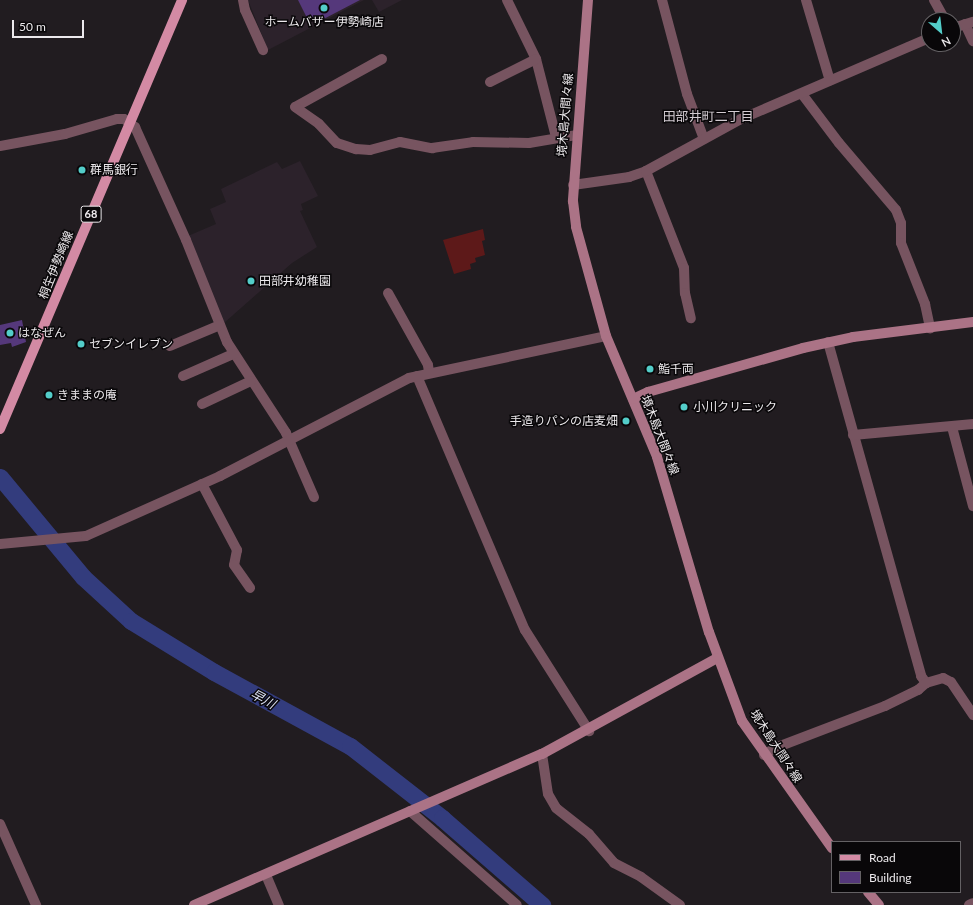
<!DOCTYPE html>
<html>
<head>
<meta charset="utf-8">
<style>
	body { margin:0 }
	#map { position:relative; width:973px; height:905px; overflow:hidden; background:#211c20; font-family:Lato,"Noto Sans JP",sans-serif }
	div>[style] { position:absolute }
	.built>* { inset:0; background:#2c222b }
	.green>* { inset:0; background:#5d1919 }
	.river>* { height:17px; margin:-8.5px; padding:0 8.5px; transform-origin:8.5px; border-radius:8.5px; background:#333c7d }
	.building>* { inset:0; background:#55387b }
	.street>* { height:10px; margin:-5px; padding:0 5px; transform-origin:5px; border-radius:5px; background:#775460 }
	.secondary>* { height:10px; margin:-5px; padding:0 5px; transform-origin:5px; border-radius:5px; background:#ab7386 }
	.primary>* { height:10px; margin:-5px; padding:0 5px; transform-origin:5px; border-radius:5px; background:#d38aa4 }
	.dots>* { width:11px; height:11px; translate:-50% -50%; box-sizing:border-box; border:2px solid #090709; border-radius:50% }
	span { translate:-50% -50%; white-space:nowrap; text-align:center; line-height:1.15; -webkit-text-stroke:3px #090709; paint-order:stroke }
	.shield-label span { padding:1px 3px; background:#090709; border:1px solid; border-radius:3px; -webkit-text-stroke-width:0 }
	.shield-label { font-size:11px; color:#ece9ec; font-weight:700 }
	.poi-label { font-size:12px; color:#ece9ec }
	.left { translate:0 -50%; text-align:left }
	.right { translate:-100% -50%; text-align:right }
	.street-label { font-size:12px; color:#ece9ec }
	.neighbourhood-label { font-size:13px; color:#d2cbd1 }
	.water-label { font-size:13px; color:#d8ddf1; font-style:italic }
	.legend { position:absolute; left:831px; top:841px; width:130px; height:52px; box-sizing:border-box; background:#090709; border:1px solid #646164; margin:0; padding:5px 7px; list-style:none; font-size:12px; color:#ece9ec }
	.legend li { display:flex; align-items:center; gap:8px; height:20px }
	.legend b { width:20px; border:1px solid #646164 }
	.north { position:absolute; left:921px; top:12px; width:40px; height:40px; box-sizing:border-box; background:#090709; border:1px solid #646164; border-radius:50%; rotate:152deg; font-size:11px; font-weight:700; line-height:16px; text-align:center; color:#ece9ec }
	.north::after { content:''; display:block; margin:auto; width:14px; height:18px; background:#53cdc9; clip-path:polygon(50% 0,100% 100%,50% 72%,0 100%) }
	.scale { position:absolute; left:12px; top:20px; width:72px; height:18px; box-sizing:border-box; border:2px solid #ece9ec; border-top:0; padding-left:5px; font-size:12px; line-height:14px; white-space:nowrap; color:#ece9ec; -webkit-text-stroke:3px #090709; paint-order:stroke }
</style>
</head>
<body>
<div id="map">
	<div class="built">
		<div style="clip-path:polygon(248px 0,364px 0,268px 50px)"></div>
		<div style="clip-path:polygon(372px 0,402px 0,379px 12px)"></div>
		<div style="clip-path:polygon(300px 161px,318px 196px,301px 204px,303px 210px,300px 211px,317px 247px,292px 263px,224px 323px,188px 236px,216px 224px,210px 209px,226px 202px,221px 189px,277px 162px,282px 169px)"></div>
	</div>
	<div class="green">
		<div style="clip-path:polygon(483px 229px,485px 240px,482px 241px,485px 255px,475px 258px,476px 262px,470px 264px,471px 269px,454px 274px,443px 240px)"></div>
	</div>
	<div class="river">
		<div style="left:0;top:477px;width:130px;rotate:50.3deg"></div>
		<div style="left:83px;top:577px;width:65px;rotate:42.5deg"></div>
		<div style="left:131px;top:621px;width:97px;rotate:31.6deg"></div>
		<div style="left:214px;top:672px;width:155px;rotate:28.6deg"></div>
		<div style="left:350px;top:746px;width:117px;rotate:38deg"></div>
		<div style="left:442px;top:818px;width:133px;rotate:41deg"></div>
	</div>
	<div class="building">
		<div style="clip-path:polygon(298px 0,360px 0,316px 23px,312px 16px,307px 18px)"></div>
		<div style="clip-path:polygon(22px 320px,26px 342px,12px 347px,11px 343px,0 345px,0 325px)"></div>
	</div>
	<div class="street">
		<div style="left:243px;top:0;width:10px;rotate:79deg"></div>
		<div style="left:245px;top:10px;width:44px;rotate:65.8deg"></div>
		<div style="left:507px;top:0;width:66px;rotate:63.8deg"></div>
		<div style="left:536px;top:59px;width:81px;rotate:75.6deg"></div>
		<div style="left:662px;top:0;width:97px;rotate:75.1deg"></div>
		<div style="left:687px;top:94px;width:48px;rotate:69.3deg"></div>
		<div style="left:806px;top:0;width:84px;rotate:73.5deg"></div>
		<div style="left:934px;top:0;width:23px;rotate:61deg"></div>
		<div style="left:965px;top:24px;width:19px;rotate:65deg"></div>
		<div style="left:953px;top:28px;width:21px;rotate:-17deg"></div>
		<div style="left:382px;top:59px;width:99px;rotate:151.1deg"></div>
		<div style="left:295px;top:107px;width:29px;rotate:35deg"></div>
		<div style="left:319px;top:124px;width:26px;rotate:47deg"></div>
		<div style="left:337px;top:143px;width:20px;rotate:18deg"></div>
		<div style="left:356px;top:149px;width:14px;rotate:4deg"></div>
		<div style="left:370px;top:150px;width:31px;rotate:-15deg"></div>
		<div style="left:400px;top:142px;width:33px;rotate:11deg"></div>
		<div style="left:432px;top:148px;width:41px;rotate:-8.3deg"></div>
		<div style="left:473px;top:142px;width:56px;rotate:1deg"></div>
		<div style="left:529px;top:143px;width:49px;rotate:-9.5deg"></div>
		<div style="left:490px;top:82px;width:51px;rotate:-26.6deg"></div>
		<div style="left:802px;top:94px;width:61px;rotate:52.9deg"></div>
		<div style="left:839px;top:143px;width:88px;rotate:49.6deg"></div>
		<div style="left:896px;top:210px;width:14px;rotate:69deg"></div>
		<div style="left:901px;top:223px;width:20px;rotate:90deg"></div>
		<div style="left:901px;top:243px;width:66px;rotate:68.5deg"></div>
		<div style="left:925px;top:304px;width:25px;rotate:78deg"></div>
		<div style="left:0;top:146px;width:66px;rotate:-10.5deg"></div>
		<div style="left:65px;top:134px;width:54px;rotate:-16.1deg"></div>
		<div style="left:117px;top:119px;width:7px"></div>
		<div style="left:124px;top:119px;width:14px;rotate:36deg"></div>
		<div style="left:135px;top:127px;width:124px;rotate:65.7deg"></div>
		<div style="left:186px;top:240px;width:110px;rotate:68.1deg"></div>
		<div style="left:227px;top:342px;width:108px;rotate:57deg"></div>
		<div style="left:286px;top:433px;width:70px;rotate:66.4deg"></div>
		<div style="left:646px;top:171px;width:104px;rotate:68.6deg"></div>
		<div style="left:684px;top:268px;width:25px;rotate:88deg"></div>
		<div style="left:685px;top:293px;width:26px;rotate:77deg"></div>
		<div style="left:573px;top:185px;width:57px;rotate:-8.1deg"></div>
		<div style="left:629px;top:177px;width:18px;rotate:-19deg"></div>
		<div style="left:646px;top:171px;width:108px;rotate:-28.7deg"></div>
		<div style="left:741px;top:119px;width:205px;rotate:-23.3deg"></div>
		<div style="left:388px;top:293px;width:82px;rotate:60.9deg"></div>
		<div style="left:428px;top:365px;width:7px;rotate:82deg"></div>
		<div style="left:828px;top:342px;width:347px;rotate:74.4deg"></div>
		<div style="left:921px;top:676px;width:9px;rotate:54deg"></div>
		<div style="left:926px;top:683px;width:18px;rotate:-16deg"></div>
		<div style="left:943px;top:678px;width:9px;rotate:27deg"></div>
		<div style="left:951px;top:682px;width:40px;rotate:56deg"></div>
		<div style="left:170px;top:346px;width:54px;rotate:-22.8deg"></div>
		<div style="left:183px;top:376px;width:55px;rotate:-23.7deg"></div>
		<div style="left:417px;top:376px;width:276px;rotate:67deg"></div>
		<div style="left:525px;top:630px;width:120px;rotate:57.6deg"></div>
		<div style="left:202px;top:404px;width:54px;rotate:-25.1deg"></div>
		<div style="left:952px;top:427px;width:82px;rotate:75.1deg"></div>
		<div style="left:853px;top:435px;width:121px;rotate:-5.2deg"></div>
		<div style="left:202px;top:484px;width:75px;rotate:62.1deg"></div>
		<div style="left:237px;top:550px;width:15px;rotate:101deg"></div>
		<div style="left:234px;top:565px;width:28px;rotate:55deg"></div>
		<div style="left:0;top:544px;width:86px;rotate:-5.3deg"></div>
		<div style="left:86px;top:536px;width:147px;rotate:-24.1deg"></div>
		<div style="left:220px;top:476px;width:213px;rotate:-27.4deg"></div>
		<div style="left:409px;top:378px;width:201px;rotate:-12deg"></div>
		<div style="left:542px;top:754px;width:40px;rotate:81.5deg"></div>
		<div style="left:548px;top:794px;width:16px;rotate:60deg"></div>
		<div style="left:556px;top:808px;width:42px;rotate:38.2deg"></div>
		<div style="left:589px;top:834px;width:38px;rotate:49deg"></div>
		<div style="left:614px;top:863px;width:30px;rotate:27deg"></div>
		<div style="left:641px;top:877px;width:48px;rotate:35.7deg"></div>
		<div style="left:764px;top:755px;width:13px;rotate:-32deg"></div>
		<div style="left:775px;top:748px;width:118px;rotate:-20.9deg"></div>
		<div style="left:885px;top:706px;width:37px;rotate:-26deg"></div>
		<div style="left:918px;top:690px;width:11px;rotate:-41deg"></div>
		<div style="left:410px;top:811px;width:142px;rotate:41.3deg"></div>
		<div style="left:0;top:824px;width:89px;rotate:66deg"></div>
		<div style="left:266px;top:875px;width:33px;rotate:67deg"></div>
		<div style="left:969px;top:905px;width:4px;rotate:-27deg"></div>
	</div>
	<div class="secondary">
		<div style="left:588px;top:0;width:202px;rotate:94.3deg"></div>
		<div style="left:573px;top:201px;width:26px;rotate:83deg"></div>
		<div style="left:576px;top:227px;width:113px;rotate:74.6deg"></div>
		<div style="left:606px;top:336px;width:131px;rotate:67.1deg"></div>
		<div style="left:657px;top:457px;width:183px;rotate:73.5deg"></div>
		<div style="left:709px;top:632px;width:95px;rotate:69.7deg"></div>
		<div style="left:742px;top:721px;width:156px;rotate:54.7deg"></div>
		<div style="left:633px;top:399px;width:17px;rotate:-25deg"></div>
		<div style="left:648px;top:392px;width:161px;rotate:-15.8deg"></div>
		<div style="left:803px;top:348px;width:51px;rotate:-12.4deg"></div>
		<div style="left:853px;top:337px;width:121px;rotate:-7.1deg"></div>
		<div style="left:868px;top:892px;width:17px;rotate:50deg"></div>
		<div style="left:194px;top:905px;width:379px;rotate:-23.5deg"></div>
		<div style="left:542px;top:754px;width:200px;rotate:-28.7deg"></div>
	</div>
	<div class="primary">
		<div style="left:0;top:429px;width:466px;rotate:-67deg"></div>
	</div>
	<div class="dots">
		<div style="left:324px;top:8px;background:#53cdc9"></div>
		<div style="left:82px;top:170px;background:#53cdc9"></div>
		<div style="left:251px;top:281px;background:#53cdc9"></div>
		<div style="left:10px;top:333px;background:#53cdc9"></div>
		<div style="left:81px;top:344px;background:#53cdc9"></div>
		<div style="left:650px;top:369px;background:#53cdc9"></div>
		<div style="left:49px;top:395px;background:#53cdc9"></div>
		<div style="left:684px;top:407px;background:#53cdc9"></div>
		<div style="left:626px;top:421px;background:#53cdc9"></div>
	</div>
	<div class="shield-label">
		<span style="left:91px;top:214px">68</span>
	</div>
	<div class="poi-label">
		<span style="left:324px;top:22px">ホームバザー伊勢崎店</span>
		<span class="left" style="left:90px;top:170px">群馬銀行</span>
		<span class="left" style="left:259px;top:281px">田部井幼稚園</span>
		<span class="left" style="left:18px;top:333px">はなぜん</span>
		<span class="left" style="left:89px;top:344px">セブンイレブン</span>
		<span class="left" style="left:658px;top:369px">鮨千両</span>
		<span class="left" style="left:57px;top:395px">きままの庵</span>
		<span class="left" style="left:693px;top:407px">小川クリニック</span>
		<span class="right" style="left:618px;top:421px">手造りパンの店麦畑</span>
	</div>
	<div class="street-label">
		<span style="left:565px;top:115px;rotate:-85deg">境木島大間々線</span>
		<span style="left:56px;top:265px;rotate:-68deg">桐生伊勢崎線</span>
		<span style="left:660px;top:435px;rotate:69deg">境木島大間々線</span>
		<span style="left:776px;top:746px;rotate:57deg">境木島大間々線</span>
	</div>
	<div class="neighbourhood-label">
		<span style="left:708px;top:116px">田部井町二丁目</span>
	</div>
	<div class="water-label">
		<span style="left:263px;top:699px;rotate:28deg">早川</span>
	</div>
	<ul class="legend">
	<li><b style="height:5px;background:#d38aa4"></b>Road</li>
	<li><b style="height:11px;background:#55387b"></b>Building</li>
	</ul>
	<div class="north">N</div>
	<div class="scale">50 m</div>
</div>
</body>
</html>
